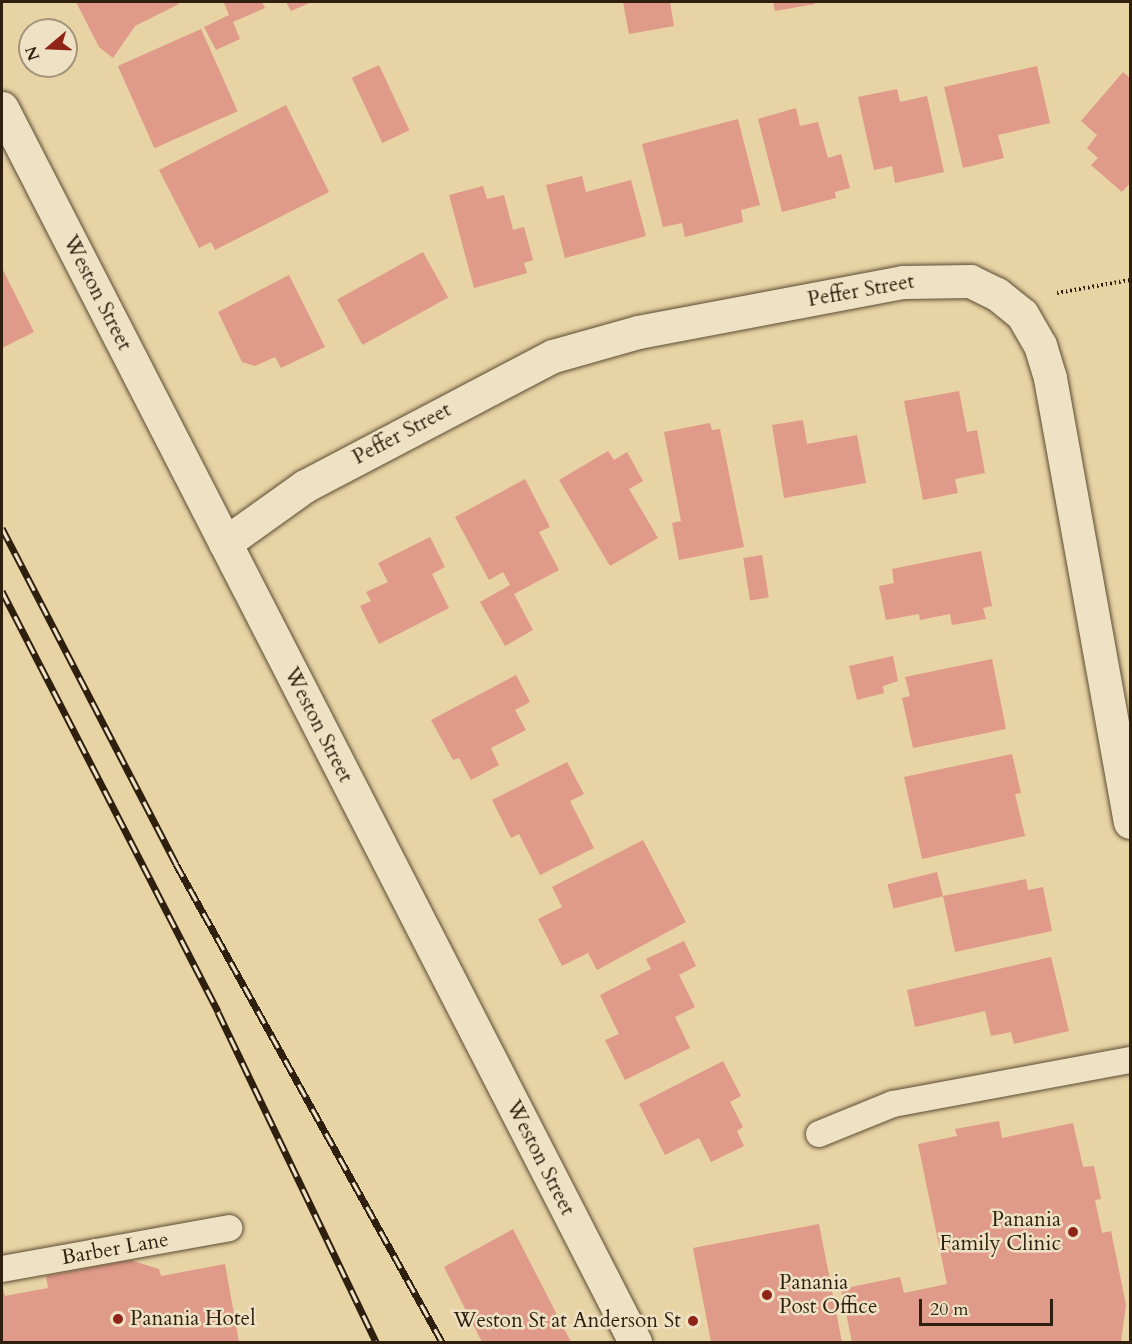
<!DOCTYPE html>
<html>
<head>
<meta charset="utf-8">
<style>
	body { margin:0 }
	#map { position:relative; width:1132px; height:1344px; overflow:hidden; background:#e7d3a4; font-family:Cardo,serif }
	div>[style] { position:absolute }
	.building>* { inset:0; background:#df9a89; transform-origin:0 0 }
	.path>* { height:4px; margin-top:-2px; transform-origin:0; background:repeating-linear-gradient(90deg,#2e1f0e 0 1.5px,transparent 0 4.5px) }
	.roads { filter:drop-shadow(0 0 2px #5c4c34) drop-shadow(0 0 2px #5c4c34) }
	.service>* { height:26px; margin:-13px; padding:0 13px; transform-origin:13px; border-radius:13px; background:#efe2c4 }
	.minor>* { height:33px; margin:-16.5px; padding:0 16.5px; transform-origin:16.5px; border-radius:16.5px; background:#efe2c4 }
	.rail>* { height:7px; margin-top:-3.5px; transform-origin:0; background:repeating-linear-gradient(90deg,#efe2c4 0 14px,#2e1f0e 0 28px); box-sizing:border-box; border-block:2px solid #2e1f0e }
	.dots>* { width:16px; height:16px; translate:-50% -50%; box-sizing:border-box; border:3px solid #efe2c4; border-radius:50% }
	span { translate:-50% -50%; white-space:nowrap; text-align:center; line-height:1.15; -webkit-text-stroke:5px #efe2c4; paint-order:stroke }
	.street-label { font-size:21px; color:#2e1f0e }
	.poi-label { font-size:21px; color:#2e1f0e }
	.right { translate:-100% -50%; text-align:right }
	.left { translate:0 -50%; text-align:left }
	.frame { position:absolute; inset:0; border:3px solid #2e1f0e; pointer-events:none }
	.north { position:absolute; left:18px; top:18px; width:60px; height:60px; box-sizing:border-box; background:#efe2c4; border:2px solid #a2947b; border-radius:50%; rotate:251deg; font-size:16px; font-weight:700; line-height:24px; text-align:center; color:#2e1f0e }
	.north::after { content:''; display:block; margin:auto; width:21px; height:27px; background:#8f2418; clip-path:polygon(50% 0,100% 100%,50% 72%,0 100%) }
	.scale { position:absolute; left:919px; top:1299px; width:134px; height:27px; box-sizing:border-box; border:3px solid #2e1f0e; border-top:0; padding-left:8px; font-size:18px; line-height:21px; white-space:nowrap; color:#2e1f0e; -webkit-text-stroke:4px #efe2c4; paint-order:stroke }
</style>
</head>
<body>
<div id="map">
	<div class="building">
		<div style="clip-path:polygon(76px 2px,178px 2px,179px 4px,135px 26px,113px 58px,99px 47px)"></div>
		<div style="clip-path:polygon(262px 2px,265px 8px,233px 22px,240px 39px,216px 50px,204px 27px,229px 15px,224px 3px)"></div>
		<div style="clip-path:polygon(286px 2px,312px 2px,291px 11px)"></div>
		<div style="clip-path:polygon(623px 2px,670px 2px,674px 26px,629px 34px)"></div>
		<div style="clip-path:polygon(773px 2px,815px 2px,815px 4px,775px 11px)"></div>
		<div style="left:201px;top:29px;width:90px;height:91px;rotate:66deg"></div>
		<div style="left:379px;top:65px;width:72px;height:30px;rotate:65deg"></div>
		<div style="clip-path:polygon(1037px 66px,1050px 123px,998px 135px,1004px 158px,963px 168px,944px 87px)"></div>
		<div style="clip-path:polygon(1123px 72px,1130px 78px,1130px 183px,1122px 192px,1091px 165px,1098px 158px,1087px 148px,1097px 135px,1081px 121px)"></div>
		<div style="clip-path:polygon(897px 89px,900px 102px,927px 96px,944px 172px,895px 183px,892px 166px,874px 170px,858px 97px)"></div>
		<div style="clip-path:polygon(286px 105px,329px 192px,215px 250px,211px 242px,199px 248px,159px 170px)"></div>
		<div style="clip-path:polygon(796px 108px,800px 126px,818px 122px,828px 158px,841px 154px,850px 188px,835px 192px,836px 198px,782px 212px,758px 119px)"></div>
		<div style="clip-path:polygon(738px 119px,760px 205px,741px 210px,743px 222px,685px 237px,682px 223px,663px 227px,642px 144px)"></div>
		<div style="clip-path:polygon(582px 176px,586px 192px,631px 180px,646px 236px,565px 258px,546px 185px)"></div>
		<div style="clip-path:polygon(483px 186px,487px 199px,504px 195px,513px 230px,524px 227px,533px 260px,524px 263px,527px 273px,474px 288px,449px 195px)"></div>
		<div style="left:423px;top:252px;width:52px;height:98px;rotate:61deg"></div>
		<div style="clip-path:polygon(2px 268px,34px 332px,2px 348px)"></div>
		<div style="clip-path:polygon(289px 275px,325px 347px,281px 368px,275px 357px,255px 366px,242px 362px,218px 312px)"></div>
		<div style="clip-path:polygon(959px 391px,967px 432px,977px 430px,985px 473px,955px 479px,958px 493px,923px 500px,904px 401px)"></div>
		<div style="clip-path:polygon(803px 420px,807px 444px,857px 435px,866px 483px,784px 498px,772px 425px)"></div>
		<div style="clip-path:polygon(710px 423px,712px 430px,720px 429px,744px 547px,679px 560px,672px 523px,681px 521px,664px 432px)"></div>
		<div style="clip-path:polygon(608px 451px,614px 460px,627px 452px,643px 481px,629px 489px,658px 538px,610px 566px,559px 480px)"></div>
		<div style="clip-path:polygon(525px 479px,550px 527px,539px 532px,559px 570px,514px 594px,533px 630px,505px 646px,480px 602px,510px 585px,503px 572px,489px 580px,455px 517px)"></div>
		<div style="clip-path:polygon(430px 537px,445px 567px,432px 574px,449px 608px,379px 644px,360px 606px,371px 601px,366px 592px,388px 582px,378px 563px)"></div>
		<div style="clip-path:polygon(981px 551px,992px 606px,983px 608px,986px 619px,952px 625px,950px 614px,920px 620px,919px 614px,886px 620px,879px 586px,894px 583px,892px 569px)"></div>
		<div style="left:762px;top:555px;width:43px;height:19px;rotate:81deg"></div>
		<div style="clip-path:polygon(893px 656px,898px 681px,883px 686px,884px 693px,857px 700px,849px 666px)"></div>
		<div style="clip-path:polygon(992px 659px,1006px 729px,913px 748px,902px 698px,910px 696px,905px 677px)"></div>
		<div style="clip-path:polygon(516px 675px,530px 702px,515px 710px,526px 730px,491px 748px,499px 765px,471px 780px,459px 758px,453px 760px,431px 720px)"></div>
		<div style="clip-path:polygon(1012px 754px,1021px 793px,1015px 794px,1025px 836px,922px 859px,904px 777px)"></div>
		<div style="clip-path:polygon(567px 762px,584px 794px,570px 801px,594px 848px,540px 875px,519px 834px,511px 838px,492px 800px)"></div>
		<div style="clip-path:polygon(643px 840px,686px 922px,597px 970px,588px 953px,562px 966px,538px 919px,562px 907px,552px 887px)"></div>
		<div style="left:937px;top:872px;width:25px;height:51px;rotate:76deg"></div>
		<div style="clip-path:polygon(1026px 879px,1028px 890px,1043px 887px,1052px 931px,955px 952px,943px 896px)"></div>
		<div style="clip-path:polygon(684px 941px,696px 966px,679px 975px,695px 1007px,675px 1017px,690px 1048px,625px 1080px,605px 1040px,619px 1034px,600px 995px,651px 969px,646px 959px)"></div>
		<div style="clip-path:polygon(1051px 957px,1069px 1031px,1014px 1044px,1011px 1032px,991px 1036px,985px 1011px,915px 1027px,907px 990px)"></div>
		<div style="clip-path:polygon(723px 1061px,741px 1096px,730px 1102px,743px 1127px,737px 1131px,744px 1146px,711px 1162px,699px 1138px,665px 1155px,639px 1104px)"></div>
		<div style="clip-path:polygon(999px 1121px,1002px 1138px,1073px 1123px,1083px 1167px,1094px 1166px,1101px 1199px,1095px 1200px,1102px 1233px,1111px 1231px,1126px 1305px,1121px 1342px,852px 1342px,841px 1289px,900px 1277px,904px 1293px,947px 1284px,918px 1144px,957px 1136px,955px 1129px)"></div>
		<div style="clip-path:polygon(819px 1224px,842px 1342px,711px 1342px,693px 1248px)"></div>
		<div style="clip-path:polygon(513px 1229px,571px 1342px,482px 1342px,444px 1267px)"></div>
		<div style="clip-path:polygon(130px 1260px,159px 1269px,161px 1276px,225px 1264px,239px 1342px,2px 1342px,2px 1284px,5px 1296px,48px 1288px,46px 1276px)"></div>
	</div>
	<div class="path">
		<div style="left:1057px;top:293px;width:74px;rotate:-10.1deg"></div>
	</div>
	<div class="roads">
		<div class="service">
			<div style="left:819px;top:1134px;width:80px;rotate:-22.1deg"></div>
			<div style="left:893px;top:1104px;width:241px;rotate:-10.5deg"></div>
			<div style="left:2px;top:1269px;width:231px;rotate:-10.2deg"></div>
		</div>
		<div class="minor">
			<div style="left:2px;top:108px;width:1387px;rotate:62.84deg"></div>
			<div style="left:225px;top:543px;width:98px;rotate:-35.5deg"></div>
			<div style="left:305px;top:486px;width:280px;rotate:-27.7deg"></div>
			<div style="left:553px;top:356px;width:88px;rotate:-15.8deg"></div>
			<div style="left:638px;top:332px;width:270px;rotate:-10.7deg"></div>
			<div style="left:903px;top:282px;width:67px;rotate:-0.9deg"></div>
			<div style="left:970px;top:281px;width:30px;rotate:26deg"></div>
			<div style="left:997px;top:294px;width:32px;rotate:39deg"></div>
			<div style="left:1022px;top:314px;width:36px;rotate:60deg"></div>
			<div style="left:1040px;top:345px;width:34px;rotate:73deg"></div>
			<div style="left:1050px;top:378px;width:451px;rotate:79.8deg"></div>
		</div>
	</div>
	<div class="rail">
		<div style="left:2px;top:528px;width:378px;rotate:62.6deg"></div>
		<div style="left:176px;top:864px;width:547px;rotate:60.9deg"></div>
		<div style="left:2px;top:591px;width:473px;rotate:62.8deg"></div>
		<div style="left:218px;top:1012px;width:366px;rotate:64.4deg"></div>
	</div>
	<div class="dots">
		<div style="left:1073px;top:1232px;background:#8f2418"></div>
		<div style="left:767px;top:1295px;background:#8f2418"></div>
		<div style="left:118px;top:1319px;background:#8f2418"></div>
		<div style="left:693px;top:1321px;background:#8f2418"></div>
	</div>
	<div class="street-label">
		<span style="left:861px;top:291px;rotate:-10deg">Peffer Street</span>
		<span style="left:97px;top:293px;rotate:63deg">Weston Street</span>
		<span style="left:402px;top:434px;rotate:-28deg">Peffer Street</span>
		<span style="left:318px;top:725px;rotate:63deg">Weston Street</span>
		<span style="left:540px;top:1158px;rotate:63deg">Weston Street</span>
		<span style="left:115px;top:1249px;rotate:-10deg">Barber Lane</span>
	</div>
	<div class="poi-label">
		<span class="right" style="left:1061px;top:1232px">Panania<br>Family Clinic</span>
		<span class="left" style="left:779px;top:1295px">Panania<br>Post Office</span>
		<span class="left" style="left:130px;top:1319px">Panania Hotel</span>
		<span class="right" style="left:681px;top:1321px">Weston St at Anderson St</span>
	</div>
	<div class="frame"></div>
	<div class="north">N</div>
	<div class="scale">20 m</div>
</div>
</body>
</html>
